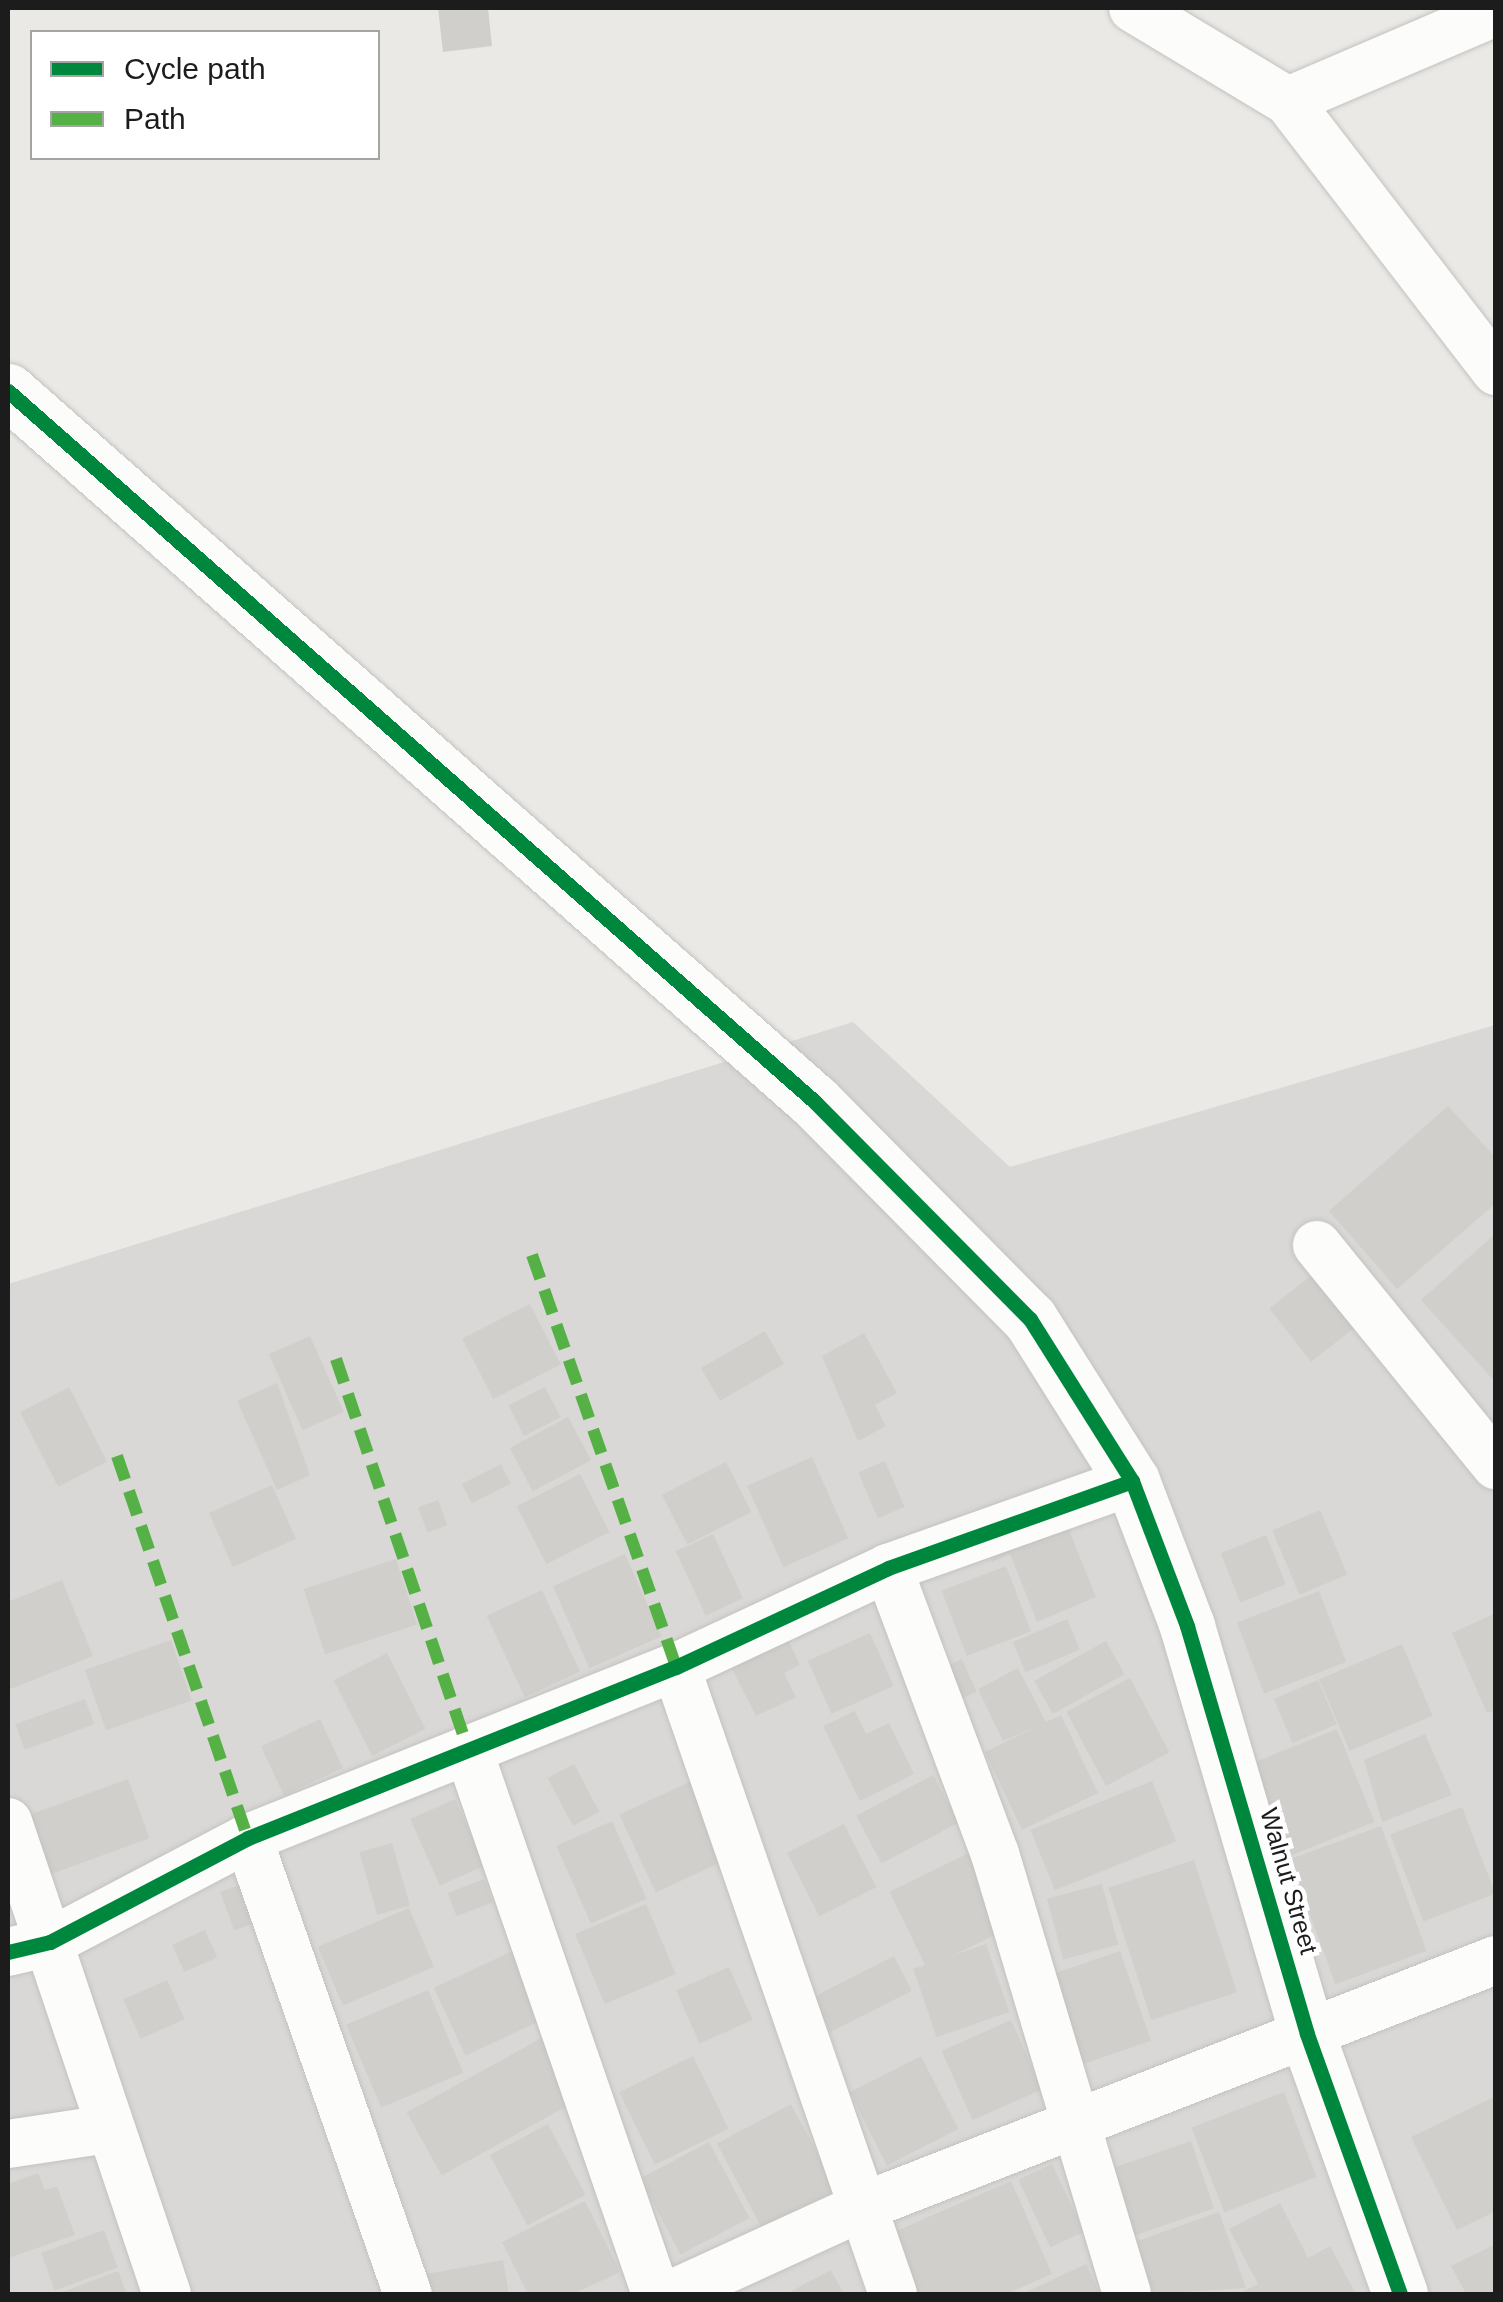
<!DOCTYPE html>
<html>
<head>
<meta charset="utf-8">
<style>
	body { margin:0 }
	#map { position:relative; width:1503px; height:2302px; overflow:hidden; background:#ebe9e5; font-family:Helvetica,sans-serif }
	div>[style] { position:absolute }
	.residential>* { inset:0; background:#dad8d6 }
	.building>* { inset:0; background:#d1cfcc; transform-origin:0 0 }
	.roads { filter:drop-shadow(0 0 2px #c3c2c1) drop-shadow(0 0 2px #c3c2c1) }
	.minor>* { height:48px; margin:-24px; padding:0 24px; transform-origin:24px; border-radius:24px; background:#fcfcfb }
	.tertiary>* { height:55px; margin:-27.5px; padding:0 27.5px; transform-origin:27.5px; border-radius:27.5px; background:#fcfcfb }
	.quiet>* { height:12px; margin-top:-6px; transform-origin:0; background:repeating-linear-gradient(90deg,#55b145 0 25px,transparent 0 37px) }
	.cycleway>* { height:15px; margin:-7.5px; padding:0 7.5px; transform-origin:7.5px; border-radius:7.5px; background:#00873e }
	span { translate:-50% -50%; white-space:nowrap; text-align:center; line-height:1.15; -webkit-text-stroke:9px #fff; paint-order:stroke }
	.street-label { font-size:25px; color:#1c1c1c }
	.frame { position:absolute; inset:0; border:10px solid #1c1c1c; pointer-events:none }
	.legend { position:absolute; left:30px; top:30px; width:350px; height:130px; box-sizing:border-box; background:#fff; border:2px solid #a4a4a4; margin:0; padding:12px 18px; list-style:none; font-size:30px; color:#1c1c1c }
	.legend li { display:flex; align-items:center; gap:20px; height:50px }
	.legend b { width:50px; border:2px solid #a4a4a4 }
</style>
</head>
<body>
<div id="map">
	<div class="residential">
		<div style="clip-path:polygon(853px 1022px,1010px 1167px,1495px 1025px,1495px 2294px,8px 2294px,8px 1284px)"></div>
	</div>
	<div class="building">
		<div style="clip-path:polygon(438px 8px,488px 8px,492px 46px,443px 52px)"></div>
		<div style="clip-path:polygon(1448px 1106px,1496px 1158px,1496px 1203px,1397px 1289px,1329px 1211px)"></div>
		<div style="clip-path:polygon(1496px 1233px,1496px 1383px,1421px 1300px)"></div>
		<div style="left:1322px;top:1267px;width:68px;height:67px;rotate:52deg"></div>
		<div style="left:530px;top:1304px;width:68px;height:76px;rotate:63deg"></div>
		<div style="left:765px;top:1331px;width:38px;height:74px;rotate:60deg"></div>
		<div style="clip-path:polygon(864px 1333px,897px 1393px,875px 1405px,886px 1426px,858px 1441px,822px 1356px)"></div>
		<div style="left:310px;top:1336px;width:83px;height:45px;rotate:66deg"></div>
		<div style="clip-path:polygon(277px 1383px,310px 1475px,277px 1490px,237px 1401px)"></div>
		<div style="left:69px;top:1387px;width:84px;height:55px;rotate:63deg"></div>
		<div style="left:545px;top:1387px;width:34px;height:41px;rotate:63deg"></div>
		<div style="left:568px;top:1417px;width:49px;height:66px;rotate:62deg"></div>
		<div style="left:812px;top:1457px;width:89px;height:71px;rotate:66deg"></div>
		<div style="left:885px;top:1461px;width:50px;height:29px;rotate:67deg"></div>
		<div style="left:726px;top:1462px;width:56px;height:72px;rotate:63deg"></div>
		<div style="left:501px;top:1464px;width:22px;height:44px;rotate:63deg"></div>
		<div style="left:580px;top:1474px;width:65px;height:71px;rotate:63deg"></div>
		<div style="left:272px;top:1485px;width:59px;height:69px;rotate:66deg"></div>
		<div style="left:438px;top:1500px;width:27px;height:21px;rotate:70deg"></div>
		<div style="clip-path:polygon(1061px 1510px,1096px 1597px,1037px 1622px,1010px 1554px,992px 1562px,984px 1542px)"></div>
		<div style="left:1320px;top:1510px;width:70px;height:52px;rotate:67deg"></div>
		<div style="left:713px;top:1534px;width:71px;height:41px;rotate:65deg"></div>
		<div style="left:1266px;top:1535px;width:53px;height:49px;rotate:68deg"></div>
		<div style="left:625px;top:1554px;width:90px;height:79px;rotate:66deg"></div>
		<div style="left:396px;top:1559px;width:69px;height:97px;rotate:72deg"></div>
		<div style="left:1006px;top:1566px;width:70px;height:69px;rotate:69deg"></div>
		<div style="clip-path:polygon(62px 1580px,93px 1656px,8px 1690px,8px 1602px)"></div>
		<div style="left:542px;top:1590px;width:90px;height:61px;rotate:65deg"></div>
		<div style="left:1319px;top:1591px;width:76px;height:88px;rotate:69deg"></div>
		<div style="clip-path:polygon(1496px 1613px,1496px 1710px,1487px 1713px,1452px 1633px)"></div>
		<div style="left:1067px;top:1619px;width:33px;height:59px;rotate:67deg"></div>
		<div style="left:870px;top:1633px;width:58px;height:68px;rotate:66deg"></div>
		<div style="clip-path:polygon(787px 1638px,800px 1665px,784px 1673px,796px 1697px,756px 1716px,731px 1667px)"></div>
		<div style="left:171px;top:1640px;width:64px;height:91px;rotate:71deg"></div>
		<div style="left:1106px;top:1641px;width:38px;height:82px;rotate:61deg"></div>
		<div style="left:1402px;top:1644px;width:78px;height:90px;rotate:67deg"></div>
		<div style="left:387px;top:1653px;width:85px;height:60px;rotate:63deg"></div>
		<div style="left:962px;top:1659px;width:36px;height:22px;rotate:66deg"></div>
		<div style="clip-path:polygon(1018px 1668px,1046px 1722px,1061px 1715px,1098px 1793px,1022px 1830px,985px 1752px,1040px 1725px,1003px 1741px,978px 1689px)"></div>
		<div style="left:1130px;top:1678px;width:84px;height:72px;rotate:62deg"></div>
		<div style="left:1318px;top:1680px;width:48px;height:48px;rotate:67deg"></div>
		<div style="left:85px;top:1699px;width:27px;height:74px;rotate:70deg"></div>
		<div style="clip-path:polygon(855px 1711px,866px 1734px,889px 1723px,914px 1774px,860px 1801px,823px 1726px)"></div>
		<div style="left:320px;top:1719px;width:54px;height:65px;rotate:65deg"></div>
		<div style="left:1337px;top:1729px;width:100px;height:100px;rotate:68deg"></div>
		<div style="clip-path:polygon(1425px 1734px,1452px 1795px,1382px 1822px,1364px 1760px)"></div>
		<div style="left:574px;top:1764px;width:54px;height:30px;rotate:62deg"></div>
		<div style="left:933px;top:1775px;width:54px;height:87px;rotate:62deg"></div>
		<div style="left:700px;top:1777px;width:86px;height:89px;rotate:65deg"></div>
		<div style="left:128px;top:1779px;width:63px;height:109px;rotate:70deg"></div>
		<div style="left:1152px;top:1781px;width:65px;height:131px;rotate:68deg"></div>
		<div style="left:455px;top:1799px;width:73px;height:49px;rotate:66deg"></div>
		<div style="left:1462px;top:1807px;width:93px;height:77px;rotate:69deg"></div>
		<div style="left:612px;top:1821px;width:85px;height:61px;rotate:66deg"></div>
		<div style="left:844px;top:1824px;width:71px;height:64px;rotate:63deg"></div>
		<div style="left:1381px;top:1826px;width:133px;height:97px;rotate:70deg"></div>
		<div style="left:392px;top:1843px;width:65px;height:34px;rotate:74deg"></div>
		<div style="left:973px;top:1851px;width:85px;height:93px;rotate:64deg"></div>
		<div style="left:1194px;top:1860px;width:139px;height:90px;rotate:72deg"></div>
		<div style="left:484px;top:1879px;width:25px;height:39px;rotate:69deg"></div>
		<div style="left:253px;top:1880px;width:41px;height:35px;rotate:70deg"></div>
		<div style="left:1102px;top:1884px;width:63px;height:57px;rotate:75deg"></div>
		<div style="left:646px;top:1904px;width:76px;height:77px;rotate:67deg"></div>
		<div style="left:409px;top:1908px;width:64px;height:99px;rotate:67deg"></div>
		<div style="left:205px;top:1930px;width:30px;height:36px;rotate:66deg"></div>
		<div style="left:986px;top:1944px;width:72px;height:77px;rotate:71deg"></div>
		<div style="left:519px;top:1948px;width:75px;height:94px;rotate:65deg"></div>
		<div style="left:1120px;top:1951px;width:95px;height:83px;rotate:71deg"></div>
		<div style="left:894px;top:1956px;width:39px;height:91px;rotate:63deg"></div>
		<div style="left:729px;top:1967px;width:58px;height:58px;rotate:66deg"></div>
		<div style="left:167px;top:1980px;width:43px;height:48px;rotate:66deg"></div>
		<div style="left:428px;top:1990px;width:90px;height:89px;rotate:67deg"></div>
		<div style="left:1011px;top:2020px;width:76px;height:76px;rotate:66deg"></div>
		<div style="left:545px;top:2036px;width:72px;height:158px;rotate:61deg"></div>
		<div style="left:693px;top:2056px;width:81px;height:82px;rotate:64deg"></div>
		<div style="left:921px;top:2056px;width:82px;height:80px;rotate:63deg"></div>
		<div style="left:1284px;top:2092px;width:91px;height:99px;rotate:69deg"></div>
		<div style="clip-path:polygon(1496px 2096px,1496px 2211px,1457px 2230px,1411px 2137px)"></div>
		<div style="left:791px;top:2104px;width:97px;height:84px;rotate:62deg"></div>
		<div style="left:548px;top:2124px;width:80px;height:66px;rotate:62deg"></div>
		<div style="left:1191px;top:2141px;width:71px;height:89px;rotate:71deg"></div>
		<div style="left:709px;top:2142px;width:86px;height:78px;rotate:62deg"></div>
		<div style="left:1052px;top:2164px;width:75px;height:37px;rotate:65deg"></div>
		<div style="clip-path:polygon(38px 2173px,45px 2190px,57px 2186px,75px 2235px,8px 2258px,8px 2184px)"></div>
		<div style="clip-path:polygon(1011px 2181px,1052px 2274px,1006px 2294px,913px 2294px,887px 2235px)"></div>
		<div style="clip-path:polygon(585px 2201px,620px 2272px,573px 2294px,528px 2294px,502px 2242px)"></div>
		<div style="clip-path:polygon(1280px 2203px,1308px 2258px,1330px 2246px,1356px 2294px,1238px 2294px,1258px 2284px,1229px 2229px)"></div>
		<div style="clip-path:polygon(1219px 2212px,1246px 2288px,1150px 2294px,1132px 2243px)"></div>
		<div style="left:104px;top:2230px;width:40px;height:67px;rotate:70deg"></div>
		<div style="clip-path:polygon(1496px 2244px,1496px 2294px,1466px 2294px,1451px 2266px)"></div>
		<div style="clip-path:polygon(503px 2260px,509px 2294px,431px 2294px,427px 2274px)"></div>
		<div style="clip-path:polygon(1086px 2264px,1100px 2294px,1022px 2294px)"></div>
		<div style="clip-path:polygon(831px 2270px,844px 2294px,786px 2294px)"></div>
		<div style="clip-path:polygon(118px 2271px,127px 2294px,57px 2294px)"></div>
	</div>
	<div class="roads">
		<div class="minor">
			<div style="left:1133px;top:8px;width:181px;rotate:31deg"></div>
			<div style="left:1288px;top:101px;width:341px;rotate:52.4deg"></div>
			<div style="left:1288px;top:101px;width:226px;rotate:-23.2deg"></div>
			<div style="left:1317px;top:1245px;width:284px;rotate:50.9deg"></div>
			<div style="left:888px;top:1568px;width:305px;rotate:69.5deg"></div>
			<div style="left:995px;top:1854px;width:459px;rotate:73.3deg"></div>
			<div style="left:676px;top:1667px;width:663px;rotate:70.91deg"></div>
			<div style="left:468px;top:1749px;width:577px;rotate:70.97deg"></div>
			<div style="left:8px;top:1822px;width:498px;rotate:71.4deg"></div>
			<div style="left:248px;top:1838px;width:483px;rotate:70.7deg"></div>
			<div style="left:8px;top:1952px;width:43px;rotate:-13.4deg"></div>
			<div style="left:50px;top:1942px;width:224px;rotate:-27.7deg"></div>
			<div style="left:248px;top:1838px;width:461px;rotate:-21.8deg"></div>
			<div style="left:676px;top:1667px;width:234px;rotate:-25deg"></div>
			<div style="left:888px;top:1568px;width:259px;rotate:-19.6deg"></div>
			<div style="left:8px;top:2144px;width:101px;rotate:-8.5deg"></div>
			<div style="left:672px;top:2294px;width:209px;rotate:-24.6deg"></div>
			<div style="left:862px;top:2207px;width:680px;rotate:-21.29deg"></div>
		</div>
		<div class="tertiary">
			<div style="left:8px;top:391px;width:1076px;rotate:41.38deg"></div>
			<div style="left:815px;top:1102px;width:305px;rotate:45.3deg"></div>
			<div style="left:1030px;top:1319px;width:191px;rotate:57.8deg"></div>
			<div style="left:1132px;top:1481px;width:155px;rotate:69.2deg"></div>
			<div style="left:1187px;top:1626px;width:425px;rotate:73.6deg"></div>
			<div style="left:1307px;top:2034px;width:276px;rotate:70.3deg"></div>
		</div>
	</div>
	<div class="quiet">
		<div style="left:532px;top:1255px;width:436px;rotate:70.7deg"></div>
		<div style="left:336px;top:1359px;width:412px;rotate:71.3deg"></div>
		<div style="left:117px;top:1456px;width:404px;rotate:71.1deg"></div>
	</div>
	<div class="cycleway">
		<div style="left:8px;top:391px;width:1076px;rotate:41.38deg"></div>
		<div style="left:815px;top:1102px;width:305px;rotate:45.3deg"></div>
		<div style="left:1030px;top:1319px;width:191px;rotate:57.8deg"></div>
		<div style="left:1132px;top:1481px;width:155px;rotate:69.2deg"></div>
		<div style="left:1187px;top:1626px;width:425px;rotate:73.6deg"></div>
		<div style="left:1307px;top:2034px;width:276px;rotate:70.3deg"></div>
		<div style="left:8px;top:1952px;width:43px;rotate:-13.4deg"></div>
		<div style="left:50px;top:1942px;width:224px;rotate:-27.7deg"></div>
		<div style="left:248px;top:1838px;width:461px;rotate:-21.8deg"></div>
		<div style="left:676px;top:1667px;width:234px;rotate:-25deg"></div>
		<div style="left:888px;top:1568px;width:259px;rotate:-19.6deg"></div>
	</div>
	<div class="street-label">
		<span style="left:1289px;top:1881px;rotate:74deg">Walnut Street</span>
	</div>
	<div class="frame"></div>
	<ul class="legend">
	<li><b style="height:12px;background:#00873e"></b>Cycle path</li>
	<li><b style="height:12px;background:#55b145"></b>Path</li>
	</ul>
</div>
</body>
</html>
